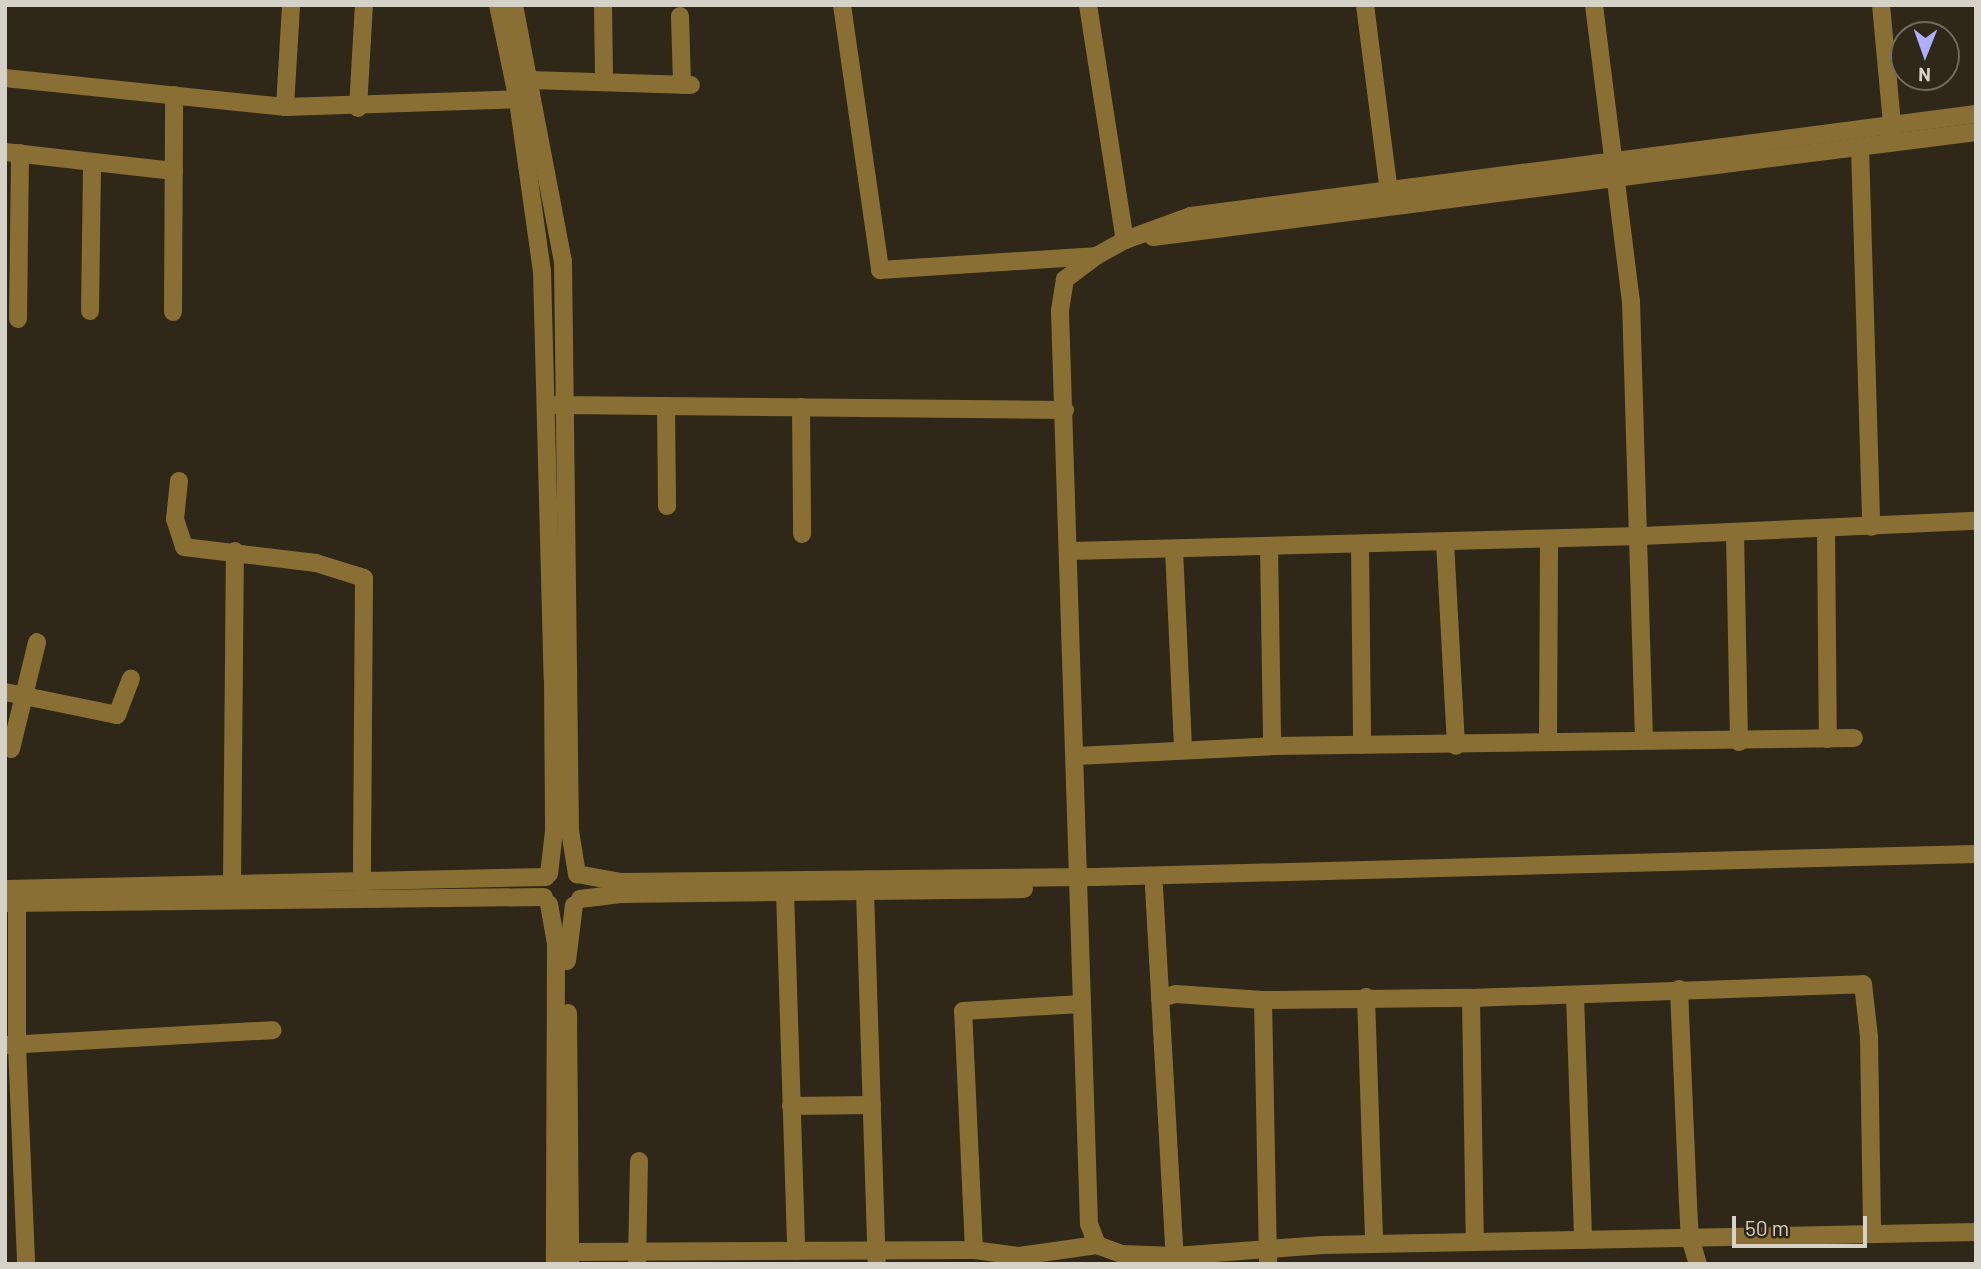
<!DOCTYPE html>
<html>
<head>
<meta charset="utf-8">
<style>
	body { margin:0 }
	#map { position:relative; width:1981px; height:1269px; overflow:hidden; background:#2f2717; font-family:Barlow,sans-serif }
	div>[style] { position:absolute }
	.minor>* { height:18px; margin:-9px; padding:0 9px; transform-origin:9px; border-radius:9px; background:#8a6f34 }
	span { translate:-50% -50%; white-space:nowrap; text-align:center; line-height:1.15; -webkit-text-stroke:5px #2f2717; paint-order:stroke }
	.frame { position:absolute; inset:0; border:7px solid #d7d2c8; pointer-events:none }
	.north { position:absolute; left:1890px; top:21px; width:70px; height:70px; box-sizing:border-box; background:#2f2717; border:2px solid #726b5e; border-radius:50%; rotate:181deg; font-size:19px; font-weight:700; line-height:28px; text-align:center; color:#d7d2c8 }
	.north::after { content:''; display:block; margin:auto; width:24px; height:32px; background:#aeaefb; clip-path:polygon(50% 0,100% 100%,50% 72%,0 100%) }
	.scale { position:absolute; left:1732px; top:1216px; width:135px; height:32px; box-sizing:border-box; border:4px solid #d7d2c8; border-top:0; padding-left:9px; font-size:21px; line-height:24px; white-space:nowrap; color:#d7d2c8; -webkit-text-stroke:5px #2f2717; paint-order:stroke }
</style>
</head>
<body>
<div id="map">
	<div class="minor">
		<div style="left:498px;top:5px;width:98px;rotate:78.2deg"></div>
		<div style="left:518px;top:101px;width:172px;rotate:82deg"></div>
		<div style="left:542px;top:271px;width:408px;rotate:88.5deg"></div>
		<div style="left:553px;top:679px;width:152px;rotate:89.6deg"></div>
		<div style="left:554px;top:831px;width:43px;rotate:96.6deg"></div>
		<div style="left:514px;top:5px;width:261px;rotate:79.2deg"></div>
		<div style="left:563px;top:261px;width:570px;rotate:89.3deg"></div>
		<div style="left:570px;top:831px;width:44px;rotate:80.8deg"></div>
		<div style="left:577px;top:874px;width:45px;rotate:10.3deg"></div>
		<div style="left:621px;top:882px;width:474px;rotate:-0.6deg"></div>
		<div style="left:1095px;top:877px;width:881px;rotate:-1.5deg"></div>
		<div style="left:603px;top:5px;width:76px;rotate:89.2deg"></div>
		<div style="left:842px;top:5px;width:268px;rotate:81.8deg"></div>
		<div style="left:880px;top:270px;width:215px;rotate:-3.7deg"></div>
		<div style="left:1088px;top:5px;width:238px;rotate:81.1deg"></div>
		<div style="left:1365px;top:5px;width:197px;rotate:82.7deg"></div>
		<div style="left:1594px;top:5px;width:298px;rotate:82.9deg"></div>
		<div style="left:1631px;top:301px;width:437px;rotate:88.3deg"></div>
		<div style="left:1881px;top:5px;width:131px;rotate:84.7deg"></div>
		<div style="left:680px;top:16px;width:69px;rotate:88.3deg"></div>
		<div style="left:5px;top:78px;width:281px;rotate:5.9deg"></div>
		<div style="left:285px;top:107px;width:242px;rotate:-1.9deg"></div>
		<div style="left:530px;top:80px;width:161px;rotate:1.8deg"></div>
		<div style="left:285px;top:107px;width:102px;rotate:-86.6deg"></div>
		<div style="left:358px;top:108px;width:103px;rotate:-86.7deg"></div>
		<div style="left:1976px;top:114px;width:792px;rotate:172.6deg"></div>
		<div style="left:1191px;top:216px;width:70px;rotate:160deg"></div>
		<div style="left:1125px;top:240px;width:33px;rotate:151deg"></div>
		<div style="left:1096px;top:256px;width:39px;rotate:143deg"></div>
		<div style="left:1065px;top:279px;width:33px;rotate:99deg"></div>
		<div style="left:1060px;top:312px;width:912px;rotate:88.18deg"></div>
		<div style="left:1089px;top:1224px;width:22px;rotate:69deg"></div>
		<div style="left:1097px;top:1245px;width:27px;rotate:20deg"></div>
		<div style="left:1122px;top:1254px;width:53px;rotate:2.2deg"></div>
		<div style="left:1175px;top:1256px;width:148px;rotate:-4.3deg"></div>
		<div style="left:1323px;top:1245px;width:653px;rotate:-1.14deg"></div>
		<div style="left:1860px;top:147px;width:380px;rotate:88.3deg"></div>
		<div style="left:5px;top:152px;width:170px;rotate:6.4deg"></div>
		<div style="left:1153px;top:237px;width:830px;rotate:-7.27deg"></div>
		<div style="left:90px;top:311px;width:149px;rotate:-89.2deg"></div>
		<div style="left:173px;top:312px;width:217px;rotate:-89.7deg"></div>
		<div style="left:18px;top:319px;width:166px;rotate:-89.3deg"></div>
		<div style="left:554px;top:405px;width:511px;rotate:0.56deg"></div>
		<div style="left:666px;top:406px;width:100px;rotate:89.4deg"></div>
		<div style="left:801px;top:407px;width:127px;rotate:89.5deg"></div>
		<div style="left:179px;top:481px;width:38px;rotate:96deg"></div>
		<div style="left:175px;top:519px;width:29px;rotate:72deg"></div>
		<div style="left:184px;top:547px;width:133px;rotate:6.9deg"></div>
		<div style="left:316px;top:563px;width:50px;rotate:17.4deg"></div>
		<div style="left:364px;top:578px;width:306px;rotate:90.4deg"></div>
		<div style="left:1826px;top:529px;width:210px;rotate:89.5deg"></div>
		<div style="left:1735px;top:533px;width:209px;rotate:88.9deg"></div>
		<div style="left:1445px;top:542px;width:204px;rotate:86.9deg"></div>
		<div style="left:1360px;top:544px;width:201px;rotate:89.4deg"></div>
		<div style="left:1269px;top:546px;width:200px;rotate:89.1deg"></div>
		<div style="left:1174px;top:549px;width:201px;rotate:87.4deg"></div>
		<div style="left:1071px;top:551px;width:570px;rotate:-1.51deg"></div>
		<div style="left:1641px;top:536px;width:335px;rotate:-2.6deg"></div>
		<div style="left:5px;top:692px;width:114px;rotate:11.6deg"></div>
		<div style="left:117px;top:715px;width:39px;rotate:-69deg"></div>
		<div style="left:1548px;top:741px;width:202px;rotate:-89.7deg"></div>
		<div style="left:11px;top:749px;width:110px;rotate:-76.3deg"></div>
		<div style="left:1077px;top:756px;width:195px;rotate:-2.9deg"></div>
		<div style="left:1272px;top:746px;width:582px;rotate:-0.79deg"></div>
		<div style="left:232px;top:886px;width:335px;rotate:-89.5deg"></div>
		<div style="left:1154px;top:887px;width:378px;rotate:86.8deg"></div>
		<div style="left:5px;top:889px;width:541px;rotate:-1.27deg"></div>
		<div style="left:865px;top:891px;width:373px;rotate:88.2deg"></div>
		<div style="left:785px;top:892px;width:359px;rotate:88.2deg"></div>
		<div style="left:580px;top:899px;width:41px;rotate:-7deg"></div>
		<div style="left:621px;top:894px;width:403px;rotate:-0.7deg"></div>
		<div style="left:17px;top:902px;width:144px;rotate:90deg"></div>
		<div style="left:17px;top:1046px;width:218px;rotate:87.6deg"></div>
		<div style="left:5px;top:903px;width:539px;rotate:-0.64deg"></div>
		<div style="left:549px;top:904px;width:39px;rotate:80deg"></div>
		<div style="left:556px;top:942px;width:322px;rotate:90.2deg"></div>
		<div style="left:567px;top:961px;width:56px;rotate:-82.9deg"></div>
		<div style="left:1679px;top:989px;width:214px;rotate:87.6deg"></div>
		<div style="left:1688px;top:1203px;width:35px;rotate:87deg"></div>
		<div style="left:1690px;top:1238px;width:27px;rotate:73deg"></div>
		<div style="left:1575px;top:995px;width:245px;rotate:88.1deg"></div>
		<div style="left:1366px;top:997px;width:247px;rotate:88.1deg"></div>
		<div style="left:1160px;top:998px;width:16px;rotate:-14deg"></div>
		<div style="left:1176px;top:994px;width:87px;rotate:3.9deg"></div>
		<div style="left:1263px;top:1000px;width:208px;rotate:-0.6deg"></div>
		<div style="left:1471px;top:998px;width:392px;rotate:-2deg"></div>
		<div style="left:1863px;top:984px;width:53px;rotate:83.5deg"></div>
		<div style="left:1869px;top:1037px;width:197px;rotate:89.1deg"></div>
		<div style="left:1471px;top:998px;width:244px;rotate:89.1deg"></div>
		<div style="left:1263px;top:1000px;width:264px;rotate:88.9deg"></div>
		<div style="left:568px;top:1013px;width:249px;rotate:89.5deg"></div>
		<div style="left:7px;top:1045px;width:266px;rotate:-3.2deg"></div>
		<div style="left:791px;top:1106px;width:81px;rotate:-0.7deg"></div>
		<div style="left:570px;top:1252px;width:404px;rotate:-0.3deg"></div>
		<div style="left:1019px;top:1256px;width:45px;rotate:-172.4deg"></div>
		<div style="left:974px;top:1250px;width:239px;rotate:-92.6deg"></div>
		<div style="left:963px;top:1011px;width:119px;rotate:-3.4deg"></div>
		<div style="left:637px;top:1264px;width:103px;rotate:-88.9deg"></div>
		<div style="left:1019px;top:1264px;width:8px;rotate:-90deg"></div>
		<div style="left:1019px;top:1256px;width:79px;rotate:-8deg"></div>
	</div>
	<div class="frame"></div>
	<div class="north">N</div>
	<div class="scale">50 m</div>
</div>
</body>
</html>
